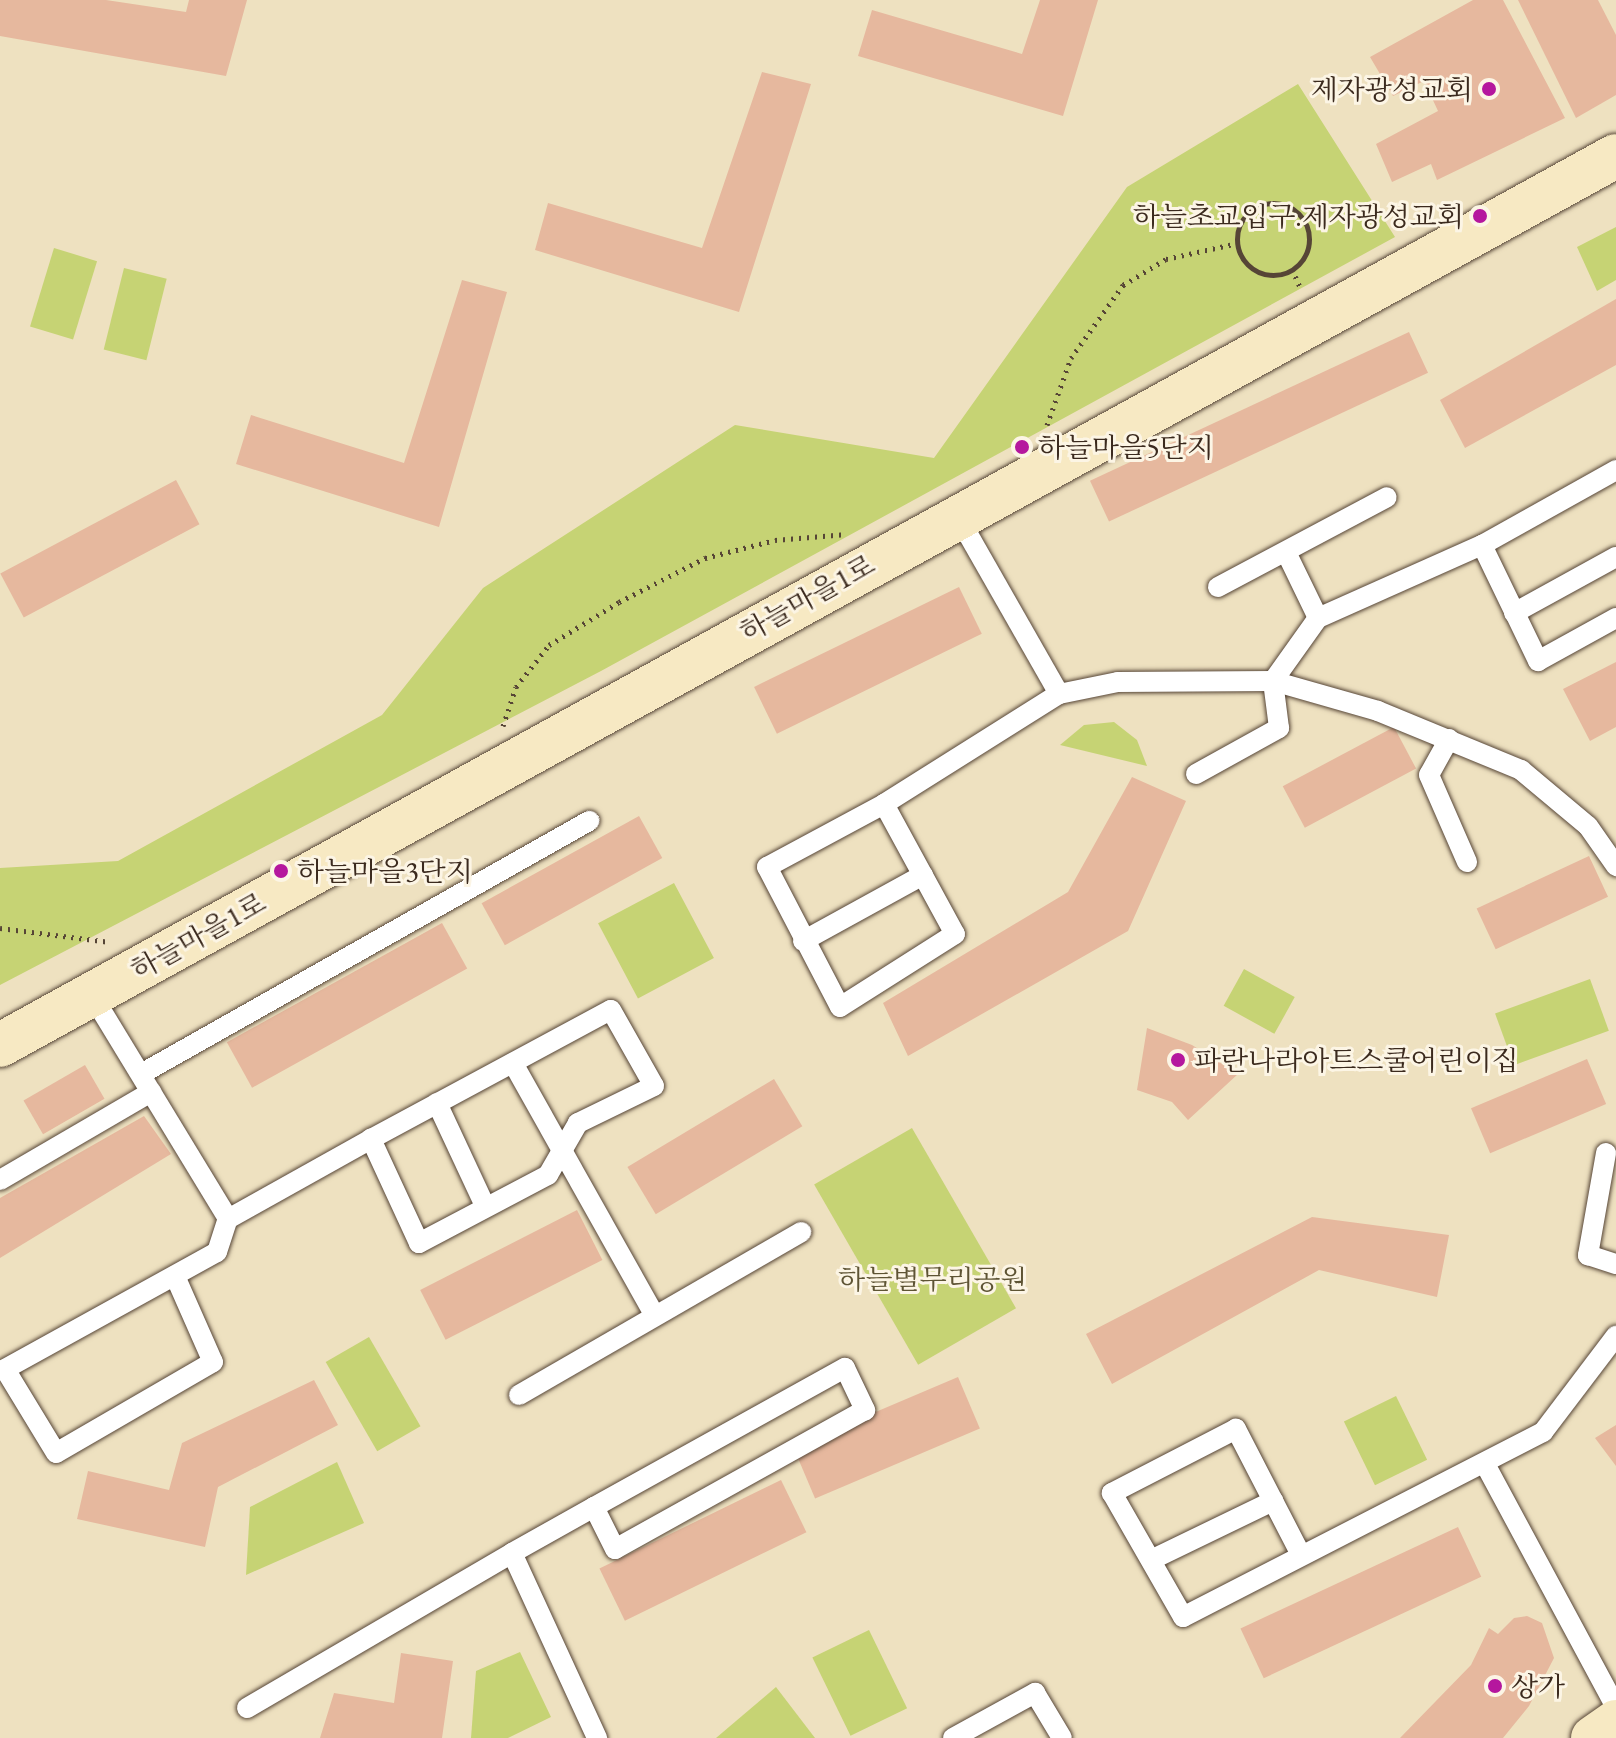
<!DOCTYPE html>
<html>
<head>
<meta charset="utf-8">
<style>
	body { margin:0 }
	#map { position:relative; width:1616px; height:1738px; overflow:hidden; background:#eee1c0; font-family:"EB Garamond","Noto Serif KR",serif }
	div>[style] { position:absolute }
	.green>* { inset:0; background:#c6d374; transform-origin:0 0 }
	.building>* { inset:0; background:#e6b89e; transform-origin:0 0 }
	.path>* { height:5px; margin-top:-2.5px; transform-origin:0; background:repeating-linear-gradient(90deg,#564536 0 2px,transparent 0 8px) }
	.path>.ring { margin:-2.5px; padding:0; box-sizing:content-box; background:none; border:5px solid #564536; border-radius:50% }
	.roads { filter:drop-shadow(0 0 2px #564536) drop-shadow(0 0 2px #564536) }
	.lane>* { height:20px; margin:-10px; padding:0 10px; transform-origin:10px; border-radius:10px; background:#fff }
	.secondary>* { height:44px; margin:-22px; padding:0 22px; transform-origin:22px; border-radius:22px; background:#f7e9c3 }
	.dots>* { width:22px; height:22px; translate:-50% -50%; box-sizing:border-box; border:4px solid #fcf5e5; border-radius:50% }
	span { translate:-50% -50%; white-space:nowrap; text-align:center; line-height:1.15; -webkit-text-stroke:6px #fcf5e5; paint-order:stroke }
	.poi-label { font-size:28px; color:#3b2a1e }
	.right { translate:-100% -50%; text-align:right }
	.left { translate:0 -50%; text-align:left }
	.street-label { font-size:28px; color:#3b2a1e }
	.park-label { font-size:28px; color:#5e5434 }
</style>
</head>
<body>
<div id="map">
	<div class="green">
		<div style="clip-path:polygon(1298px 84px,1395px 237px,601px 671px,0 985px,0 868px,118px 861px,382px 715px,483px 588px,735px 425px,934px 458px,1127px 187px)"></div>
		<div style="clip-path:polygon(1616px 227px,1616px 280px,1597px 291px,1577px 247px)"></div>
		<div style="left:54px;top:248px;width:45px;height:82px;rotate:17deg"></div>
		<div style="left:124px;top:268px;width:44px;height:84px;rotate:14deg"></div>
		<div style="clip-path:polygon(1114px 722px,1137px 740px,1147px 766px,1060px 745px,1084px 725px)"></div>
		<div style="left:674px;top:883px;width:85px;height:86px;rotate:62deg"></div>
		<div style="left:1244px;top:969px;width:58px;height:42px;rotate:29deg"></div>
		<div style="left:1590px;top:979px;width:55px;height:101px;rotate:70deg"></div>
		<div style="left:912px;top:1128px;width:208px;height:113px;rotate:60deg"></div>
		<div style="left:369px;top:1337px;width:103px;height:50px;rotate:60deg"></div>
		<div style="left:1396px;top:1396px;width:71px;height:58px;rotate:64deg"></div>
		<div style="clip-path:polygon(337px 1462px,364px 1523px,246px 1575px,250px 1507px)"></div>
		<div style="left:869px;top:1630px;width:87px;height:63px;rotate:64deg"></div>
		<div style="clip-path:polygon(520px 1652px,551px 1717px,508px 1738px,471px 1738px,476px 1671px)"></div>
		<div style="clip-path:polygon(776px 1687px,815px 1738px,716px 1738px)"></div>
	</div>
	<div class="building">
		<div style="clip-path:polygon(0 0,106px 0,186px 12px,189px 0,247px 0,226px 76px,0 36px)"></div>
		<div style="clip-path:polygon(1040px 0,1098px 0,1063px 116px,858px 56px,872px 10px,1022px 54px)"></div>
		<div style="clip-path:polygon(1473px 0,1503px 0,1565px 118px,1437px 180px,1431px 164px,1392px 182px,1376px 144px,1438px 111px,1424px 81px,1393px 96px,1370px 57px)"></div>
		<div style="clip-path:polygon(1518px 0,1598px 0,1616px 35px,1616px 95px,1576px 118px)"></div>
		<div style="clip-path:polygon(762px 72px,811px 84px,739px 312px,535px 250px,548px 203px,702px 248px)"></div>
		<div style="clip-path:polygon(462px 280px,507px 292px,439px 527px,236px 464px,251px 415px,404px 463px)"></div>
		<div style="clip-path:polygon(1616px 299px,1616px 365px,1465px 448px,1440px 400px)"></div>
		<div style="left:1409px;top:332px;width:45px;height:352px;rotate:65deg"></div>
		<div style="left:176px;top:480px;width:50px;height:199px;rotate:62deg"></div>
		<div style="left:959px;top:587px;width:52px;height:228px;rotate:64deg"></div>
		<div style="clip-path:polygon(1616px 662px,1616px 727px,1590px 741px,1563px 689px)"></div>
		<div style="left:1394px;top:727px;width:47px;height:126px;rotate:62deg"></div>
		<div style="clip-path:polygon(1132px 777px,1186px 801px,1128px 931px,908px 1056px,883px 1003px,1068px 892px)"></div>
		<div style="left:639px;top:816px;width:48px;height:180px;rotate:61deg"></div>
		<div style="left:1589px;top:856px;width:45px;height:124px;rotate:65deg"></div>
		<div style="left:442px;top:923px;width:52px;height:246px;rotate:61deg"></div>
		<div style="clip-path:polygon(1147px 1028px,1192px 1045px,1238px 1074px,1188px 1120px,1172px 1102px,1137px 1090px)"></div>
		<div style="left:1587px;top:1059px;width:49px;height:126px;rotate:67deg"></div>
		<div style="left:85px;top:1065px;width:39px;height:71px;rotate:60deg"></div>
		<div style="left:774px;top:1079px;width:55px;height:171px;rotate:59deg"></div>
		<div style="clip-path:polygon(144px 1116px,171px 1154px,0 1258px,0 1198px)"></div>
		<div style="left:577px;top:1210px;width:56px;height:176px;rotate:63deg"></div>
		<div style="clip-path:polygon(1312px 1217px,1449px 1235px,1437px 1297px,1319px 1270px,1112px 1384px,1086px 1334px)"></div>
		<div style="left:958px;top:1377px;width:56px;height:179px;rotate:67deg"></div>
		<div style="clip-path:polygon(314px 1380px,338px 1425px,218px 1487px,205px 1547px,77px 1519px,88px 1471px,169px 1490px,182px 1443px)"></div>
		<div style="clip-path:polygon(1616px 1425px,1616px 1466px,1595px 1438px)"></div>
		<div style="left:781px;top:1480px;width:58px;height:202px;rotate:64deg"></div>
		<div style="left:1458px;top:1527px;width:55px;height:240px;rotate:65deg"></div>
		<div style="clip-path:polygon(1527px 1616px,1542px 1623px,1554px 1658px,1529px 1706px,1503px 1738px,1400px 1738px,1471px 1665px,1489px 1628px,1498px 1634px,1514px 1618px)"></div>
		<div style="clip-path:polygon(401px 1653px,453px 1661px,442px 1738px,320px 1738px,334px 1693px,394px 1703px)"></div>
	</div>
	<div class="path">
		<div class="ring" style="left:1237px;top:203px;width:67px;height:67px"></div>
		<div style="left:1292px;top:269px;width:20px;rotate:66deg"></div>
		<div style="left:1047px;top:425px;width:71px;rotate:-70.3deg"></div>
		<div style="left:1071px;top:358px;width:90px;rotate:-54.5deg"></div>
		<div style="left:1123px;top:285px;width:50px;rotate:-31.2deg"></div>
		<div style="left:1166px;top:259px;width:74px;rotate:-12.5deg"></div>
		<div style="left:503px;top:726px;width:41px;rotate:-71.6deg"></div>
		<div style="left:516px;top:687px;width:53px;rotate:-51.8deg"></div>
		<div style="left:549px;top:645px;width:82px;rotate:-31.6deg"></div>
		<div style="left:619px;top:602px;width:97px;rotate:-27.1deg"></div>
		<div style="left:705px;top:558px;width:72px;rotate:-14.4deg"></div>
		<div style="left:775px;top:540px;width:72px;rotate:-4.8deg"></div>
		<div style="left:0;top:928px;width:111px;rotate:7.3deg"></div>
	</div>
	<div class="roads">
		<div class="lane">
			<div style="left:957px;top:515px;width:206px;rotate:60.3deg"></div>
			<div style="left:1482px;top:545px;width:129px;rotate:64.2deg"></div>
			<div style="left:1538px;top:661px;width:89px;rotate:-28.9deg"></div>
			<div style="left:1286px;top:552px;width:73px;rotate:64.1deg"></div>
			<div style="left:1218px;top:587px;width:191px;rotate:-28deg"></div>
			<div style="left:1514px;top:613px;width:116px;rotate:-28.8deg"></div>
			<div style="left:1449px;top:739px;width:41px;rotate:119.1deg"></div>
			<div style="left:1429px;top:775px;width:95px;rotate:66.4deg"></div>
			<div style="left:1196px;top:774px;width:95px;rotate:-29deg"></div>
			<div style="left:1279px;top:728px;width:47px;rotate:-97.3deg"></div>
			<div style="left:1273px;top:681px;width:77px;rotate:-54.5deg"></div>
			<div style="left:1318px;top:618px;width:180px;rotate:-24deg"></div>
			<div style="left:1482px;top:545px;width:154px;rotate:-29.2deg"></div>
			<div style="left:884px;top:804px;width:148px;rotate:61.4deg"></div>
			<div style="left:955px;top:934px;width:136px;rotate:147.6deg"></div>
			<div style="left:840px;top:1007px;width:158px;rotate:-117.5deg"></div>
			<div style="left:767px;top:867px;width:133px;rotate:-28.3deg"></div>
			<div style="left:884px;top:804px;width:207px;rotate:-32.2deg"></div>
			<div style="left:1059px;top:694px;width:60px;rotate:-11.5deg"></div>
			<div style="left:1118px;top:682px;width:155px;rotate:-0.4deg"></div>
			<div style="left:1273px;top:681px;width:109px;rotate:15.9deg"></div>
			<div style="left:1378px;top:711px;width:155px;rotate:22.4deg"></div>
			<div style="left:1521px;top:770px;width:87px;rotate:39.9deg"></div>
			<div style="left:1588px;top:826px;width:49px;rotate:55deg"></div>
			<div style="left:803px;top:941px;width:137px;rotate:-28.8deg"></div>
			<div style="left:92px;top:995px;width:262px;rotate:58.7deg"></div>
			<div style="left:513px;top:1063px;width:288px;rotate:60.7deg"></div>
			<div style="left:141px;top:1074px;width:515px;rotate:-29.45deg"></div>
			<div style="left:437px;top:1103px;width:114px;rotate:65deg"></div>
			<div style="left:1606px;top:1153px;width:104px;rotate:100deg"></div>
			<div style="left:1588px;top:1255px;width:29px;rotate:18deg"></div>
			<div style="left:0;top:1180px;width:175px;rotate:-30.2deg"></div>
			<div style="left:175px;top:1276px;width:94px;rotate:66.2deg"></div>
			<div style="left:213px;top:1362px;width:181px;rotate:149.9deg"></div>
			<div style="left:56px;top:1453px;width:98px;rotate:-121.3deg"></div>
			<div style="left:5px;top:1369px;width:242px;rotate:-28.9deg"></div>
			<div style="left:217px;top:1252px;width:35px;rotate:-72deg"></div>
			<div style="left:228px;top:1219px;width:164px;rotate:-29.2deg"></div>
			<div style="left:371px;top:1139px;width:272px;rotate:-28.3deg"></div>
			<div style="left:611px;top:1010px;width:87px;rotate:60.5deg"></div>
			<div style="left:654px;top:1086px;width:85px;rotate:154deg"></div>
			<div style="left:578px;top:1123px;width:60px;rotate:120deg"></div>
			<div style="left:548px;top:1175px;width:146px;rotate:152.2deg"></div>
			<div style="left:419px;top:1243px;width:115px;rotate:-114.8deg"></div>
			<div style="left:519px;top:1395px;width:326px;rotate:-30deg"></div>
			<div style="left:1485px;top:1464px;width:276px;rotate:61.7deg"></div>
			<div style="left:512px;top:1553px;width:204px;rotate:65.3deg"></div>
			<div style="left:1300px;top:1553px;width:140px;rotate:-117.3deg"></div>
			<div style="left:1236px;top:1429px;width:140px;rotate:152.7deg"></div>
			<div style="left:1112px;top:1493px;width:143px;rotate:60.2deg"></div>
			<div style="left:1183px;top:1617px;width:405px;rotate:-27.2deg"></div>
			<div style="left:1543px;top:1432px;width:121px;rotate:-52.8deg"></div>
			<div style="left:1151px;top:1560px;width:136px;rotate:-25.8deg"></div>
			<div style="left:247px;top:1708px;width:307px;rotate:-30.3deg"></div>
			<div style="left:512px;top:1553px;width:94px;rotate:-29.3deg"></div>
			<div style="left:594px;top:1507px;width:287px;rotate:-29deg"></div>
			<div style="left:845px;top:1368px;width:47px;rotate:64.5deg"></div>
			<div style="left:865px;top:1410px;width:286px;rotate:150.9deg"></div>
			<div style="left:615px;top:1549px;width:47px;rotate:-116.6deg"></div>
			<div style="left:953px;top:1738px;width:94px;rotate:-28.8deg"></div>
			<div style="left:1035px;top:1693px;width:52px;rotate:59deg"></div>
		</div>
		<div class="secondary">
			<div style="left:0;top:1045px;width:1844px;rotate:-28.82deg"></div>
			<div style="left:1593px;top:1738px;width:28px;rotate:-35deg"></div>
		</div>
	</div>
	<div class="dots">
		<div style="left:1489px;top:89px;background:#b5179e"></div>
		<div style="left:1480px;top:216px;background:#b5179e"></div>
		<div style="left:1022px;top:447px;background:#b5179e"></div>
		<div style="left:281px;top:871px;background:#b5179e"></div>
		<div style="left:1178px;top:1060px;background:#b5179e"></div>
		<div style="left:1495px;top:1686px;background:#b5179e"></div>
	</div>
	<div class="poi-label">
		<span class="right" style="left:1473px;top:89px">제자광성교회</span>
		<span class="right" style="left:1464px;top:216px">하늘초교입구.제자광성교회</span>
		<span class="left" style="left:1038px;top:447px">하늘마을5단지</span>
		<span class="left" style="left:297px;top:871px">하늘마을3단지</span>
		<span class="left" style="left:1194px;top:1060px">파란나라아트스쿨어린이집</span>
		<span class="left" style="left:1511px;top:1686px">상가</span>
	</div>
	<div class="street-label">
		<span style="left:807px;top:598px;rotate:-29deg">하늘마을1로</span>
		<span style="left:198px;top:936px;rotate:-29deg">하늘마을1로</span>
	</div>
	<div class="park-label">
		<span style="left:933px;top:1279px">하늘별무리공원</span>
	</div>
</div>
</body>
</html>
